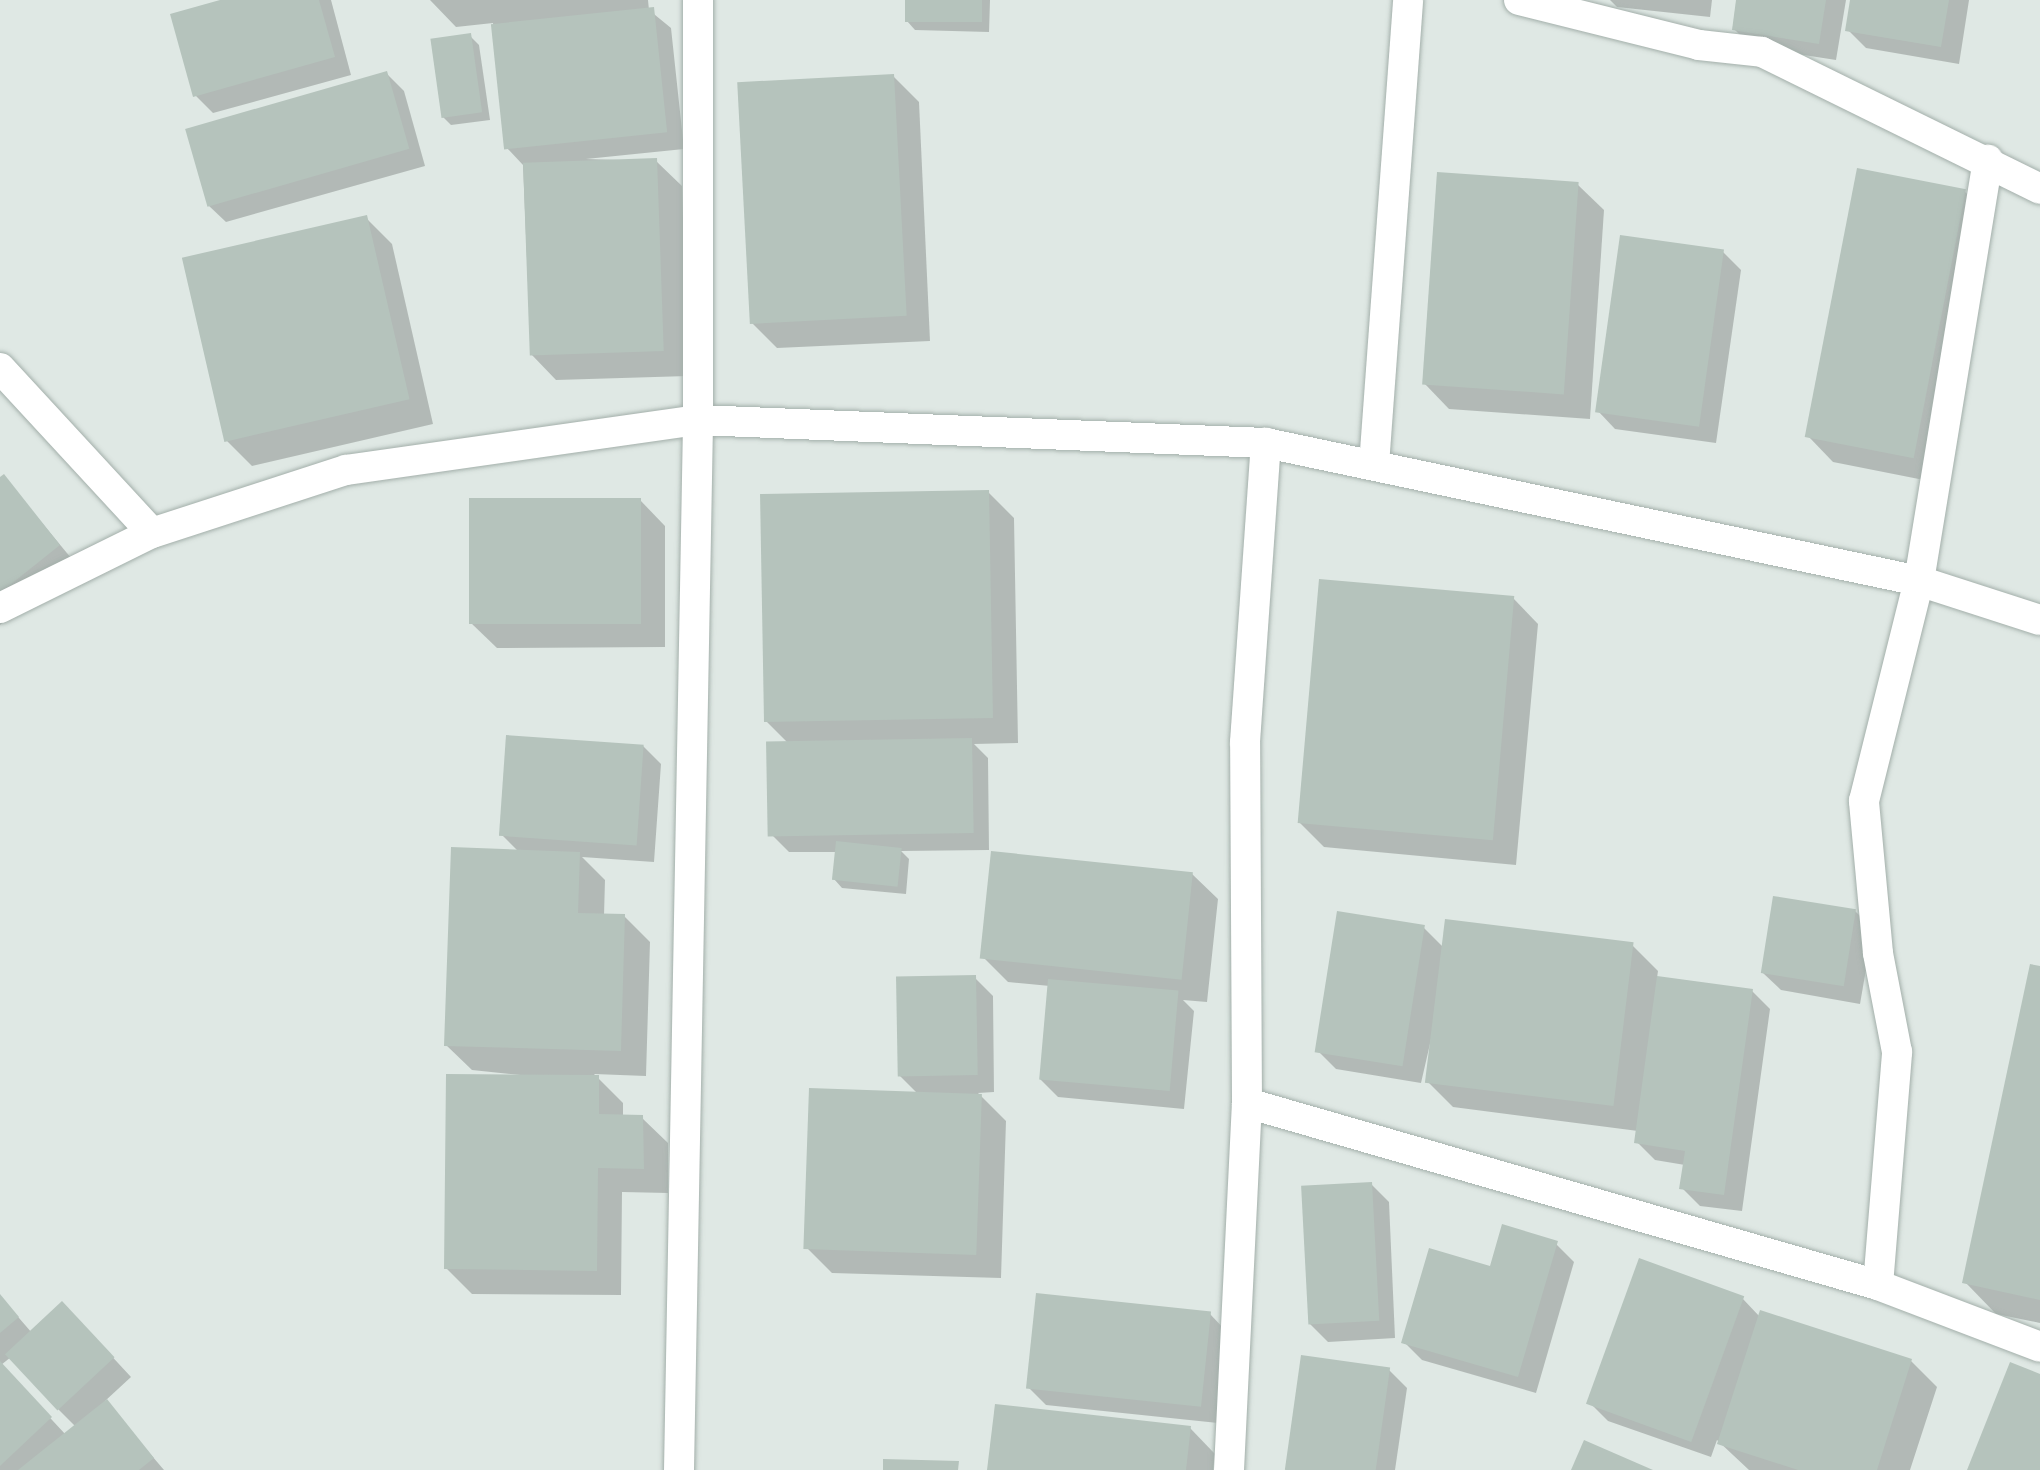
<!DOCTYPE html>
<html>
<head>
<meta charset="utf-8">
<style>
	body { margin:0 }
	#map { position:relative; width:2040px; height:1470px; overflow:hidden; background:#dfe8e4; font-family:Rubik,sans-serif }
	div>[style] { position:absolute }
	.shadow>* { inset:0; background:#0003 }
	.building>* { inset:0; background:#b5c3bc; transform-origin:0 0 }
	.roads { filter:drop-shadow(0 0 2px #a3afaa) drop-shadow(0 0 2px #a3afaa) }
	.minor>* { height:30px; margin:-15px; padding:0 15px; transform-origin:15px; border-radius:15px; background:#fff }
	span { translate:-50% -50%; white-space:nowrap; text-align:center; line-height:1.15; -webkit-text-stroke:8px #eff5f2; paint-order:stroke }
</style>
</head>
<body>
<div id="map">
	<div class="shadow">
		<div style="clip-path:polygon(230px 0,331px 0,351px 75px,213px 113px,195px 95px)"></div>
		<div style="clip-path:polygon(430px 0,648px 0,649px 10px,671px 28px,684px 149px,586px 159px,656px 161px,682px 186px,688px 376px,556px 380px,531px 354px,523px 165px,506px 147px,493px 23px,456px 27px)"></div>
		<div style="clip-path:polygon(908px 0,990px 0,989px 32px,915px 30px,907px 21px)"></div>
		<div style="clip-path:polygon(1610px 0,1712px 0,1710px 17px,1617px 7px)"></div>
		<div style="clip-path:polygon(1739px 0,1846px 0,1836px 60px,1752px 47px,1734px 29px)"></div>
		<div style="clip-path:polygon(1853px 0,1969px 0,1959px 64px,1866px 48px,1848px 30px)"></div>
		<div style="clip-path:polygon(470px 36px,479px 45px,490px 120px,451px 125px,443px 117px)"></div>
		<div style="clip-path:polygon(386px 73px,404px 91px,425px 166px,226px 222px,208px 205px)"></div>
		<div style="clip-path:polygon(893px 76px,919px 102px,930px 341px,777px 348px,751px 322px)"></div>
		<div style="clip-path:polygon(1578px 185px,1604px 210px,1590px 419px,1449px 409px,1424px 383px)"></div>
		<div style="clip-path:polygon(1965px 192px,1991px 217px,1939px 483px,1833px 462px,1808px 436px)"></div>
		<div style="clip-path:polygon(366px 218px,392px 244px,433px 424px,252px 466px,227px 441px)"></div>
		<div style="clip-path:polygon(1723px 252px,1741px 270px,1716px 443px,1615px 429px,1598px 411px)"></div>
		<div style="clip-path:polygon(4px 477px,76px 564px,0 625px,0 480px)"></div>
		<div style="clip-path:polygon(988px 492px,1014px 518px,1018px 743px,974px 744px,988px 758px,989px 850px,901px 851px,909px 859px,906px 894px,842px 888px,834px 879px,837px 852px,789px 852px,771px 834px,787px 742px,766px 721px)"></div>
		<div style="clip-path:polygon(640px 500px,665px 526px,665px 647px,497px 648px,471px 623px)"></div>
		<div style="clip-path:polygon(1513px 598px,1538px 624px,1516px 865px,1324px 847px,1299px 822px)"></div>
		<div style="clip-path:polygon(643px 746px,661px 764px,654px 862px,582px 857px,605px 880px,604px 916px,624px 916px,650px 942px,646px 1076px,594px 1074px,623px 1103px,623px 1117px,642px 1118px,668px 1143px,668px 1193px,622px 1192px,621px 1295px,472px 1294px,446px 1268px,540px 1077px,472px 1070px,446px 1045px,519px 852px,502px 835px)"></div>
		<div style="clip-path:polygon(1192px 874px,1218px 899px,1207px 1002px,1183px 1000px,1194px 1011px,1184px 1109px,1058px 1097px,1040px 1079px,1050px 986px,1008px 982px,983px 957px)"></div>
		<div style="clip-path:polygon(1855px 911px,1873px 929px,1860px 1004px,1781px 990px,1763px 973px)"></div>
		<div style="clip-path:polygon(1424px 928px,1444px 948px,1632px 945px,1658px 971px,1657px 978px,1752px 991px,1770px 1009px,1742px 1211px,1700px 1206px,1682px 1188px,1685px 1165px,1655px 1160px,1637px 1142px,1638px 1131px,1453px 1107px,1428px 1082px,1435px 1022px,1421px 1083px,1336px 1069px,1318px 1051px)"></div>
		<div style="clip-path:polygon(2040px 968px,2040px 1323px,1996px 1314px,1965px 1282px)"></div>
		<div style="clip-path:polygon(975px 978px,993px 996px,994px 1092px,978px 1093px,1006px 1121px,1001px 1278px,832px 1273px,807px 1248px,918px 1094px,900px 1076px)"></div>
		<div style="clip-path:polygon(1371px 1184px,1389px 1202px,1395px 1338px,1328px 1342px,1310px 1324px)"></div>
		<div style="clip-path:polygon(1556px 1244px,1574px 1262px,1536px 1393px,1422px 1360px,1404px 1342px,1492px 1269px)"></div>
		<div style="clip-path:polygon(evenodd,0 1296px,32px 1333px,80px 1322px,131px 1377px,105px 1401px,164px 1470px,0 1470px,0 1296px,11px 1357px,59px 1410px,76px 1427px,66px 1435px,1px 1365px,11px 1357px)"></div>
		<div style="clip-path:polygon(1743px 1299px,1760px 1317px,1911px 1361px,1937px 1387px,1910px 1470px,1749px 1470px,1717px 1440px,1711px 1457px,1608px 1421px,1590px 1403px)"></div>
		<div style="clip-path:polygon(1210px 1314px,1227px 1332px,1218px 1423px,1046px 1405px,1028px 1387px)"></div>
		<div style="clip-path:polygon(1389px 1370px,1407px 1388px,1395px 1470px,1287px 1470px)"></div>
		<div style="clip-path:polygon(1190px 1428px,1215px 1454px,1213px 1470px,990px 1470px)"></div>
	</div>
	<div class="building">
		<div style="clip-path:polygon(220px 0,319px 0,335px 57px,193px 97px,170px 14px)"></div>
		<div style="left:905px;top:0;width:77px;height:22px"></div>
		<div style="clip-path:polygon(1736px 0,1826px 0,1819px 44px,1732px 30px)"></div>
		<div style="clip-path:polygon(1850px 0,1949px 0,1941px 47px,1845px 31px)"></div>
		<div style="left:654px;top:7px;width:126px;height:164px;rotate:84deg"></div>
		<div style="left:471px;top:33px;width:80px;height:41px;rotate:82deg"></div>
		<div style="left:387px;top:71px;width:81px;height:210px;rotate:74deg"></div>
		<div style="left:894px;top:74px;width:242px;height:157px;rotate:87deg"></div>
		<div style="left:657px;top:158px;width:193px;height:134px;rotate:88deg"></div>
		<div style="left:1857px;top:168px;width:111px;height:274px;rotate:11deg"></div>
		<div style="left:1437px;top:172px;width:142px;height:213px;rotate:4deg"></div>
		<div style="left:367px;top:215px;width:189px;height:190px;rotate:77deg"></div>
		<div style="left:1620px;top:235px;width:105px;height:179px;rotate:8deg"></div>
		<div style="clip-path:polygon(4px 474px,60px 545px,0 593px,0 477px)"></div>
		<div style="left:989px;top:490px;width:228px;height:229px;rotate:89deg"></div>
		<div style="left:469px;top:498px;width:172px;height:126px"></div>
		<div style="left:1319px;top:579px;width:196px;height:245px;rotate:5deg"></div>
		<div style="left:506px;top:735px;width:138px;height:101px;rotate:4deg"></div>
		<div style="left:972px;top:738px;width:95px;height:206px;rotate:89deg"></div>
		<div style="left:836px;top:841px;width:66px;height:39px;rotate:6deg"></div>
		<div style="clip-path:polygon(451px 847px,580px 852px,578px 913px,625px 914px,621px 1051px,444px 1046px)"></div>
		<div style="left:991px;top:851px;width:203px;height:108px;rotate:6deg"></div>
		<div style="left:1773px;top:896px;width:84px;height:78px;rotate:9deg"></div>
		<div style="left:1337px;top:911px;width:89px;height:143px;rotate:9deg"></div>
		<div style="left:1445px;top:919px;width:190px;height:165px;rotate:7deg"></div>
		<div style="clip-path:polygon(2030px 964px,2040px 966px,2040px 1300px,1962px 1283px)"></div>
		<div style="left:976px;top:975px;width:100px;height:80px;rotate:89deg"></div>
		<div style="clip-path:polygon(1657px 976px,1753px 989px,1724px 1195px,1679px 1189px,1685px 1151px,1634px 1143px)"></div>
		<div style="left:1048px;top:979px;width:131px;height:101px;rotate:5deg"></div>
		<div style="clip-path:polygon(446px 1074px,599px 1075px,599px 1114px,643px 1115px,644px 1169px,598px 1168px,597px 1271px,444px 1269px)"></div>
		<div style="left:809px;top:1088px;width:173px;height:161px;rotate:2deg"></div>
		<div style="left:1372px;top:1182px;width:139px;height:71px;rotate:87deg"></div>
		<div style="clip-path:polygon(1502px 1224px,1558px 1241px,1518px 1377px,1401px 1343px,1429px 1248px,1490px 1266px)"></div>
		<div style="left:1639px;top:1258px;width:112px;height:155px;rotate:20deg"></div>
		<div style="left:1036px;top:1293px;width:176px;height:96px;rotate:6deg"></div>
		<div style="clip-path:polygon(0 1294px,19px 1317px,0 1333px)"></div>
		<div style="left:62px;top:1301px;width:77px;height:78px;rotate:47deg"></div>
		<div style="clip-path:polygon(1760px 1310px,1912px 1359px,1877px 1470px,1798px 1470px,1717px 1444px)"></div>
		<div style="left:1301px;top:1355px;width:90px;height:116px;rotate:8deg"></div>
		<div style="clip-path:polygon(0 1361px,52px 1417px,0 1466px)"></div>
		<div style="clip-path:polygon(2010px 1362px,2040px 1374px,2040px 1470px,1967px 1470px)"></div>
		<div style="clip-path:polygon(107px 1399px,154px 1458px,139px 1470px,18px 1470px)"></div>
		<div style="clip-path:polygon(995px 1404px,1191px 1426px,1186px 1470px,987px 1470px)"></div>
		<div style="clip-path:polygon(1584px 1440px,1653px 1470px,1571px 1470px)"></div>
		<div style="clip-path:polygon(883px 1459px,959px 1461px,958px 1470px,883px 1470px)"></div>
	</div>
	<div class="roads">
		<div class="minor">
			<div style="left:1519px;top:0;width:186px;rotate:14deg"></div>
			<div style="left:1699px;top:45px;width:63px;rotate:6.3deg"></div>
			<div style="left:1762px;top:52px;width:310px;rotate:26.2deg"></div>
			<div style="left:0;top:368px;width:224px;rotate:47.3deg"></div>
			<div style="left:1374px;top:465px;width:466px;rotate:-85.8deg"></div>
			<div style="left:0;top:608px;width:169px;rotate:-26.3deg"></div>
			<div style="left:152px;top:533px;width:204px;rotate:-18deg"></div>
			<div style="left:346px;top:470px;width:356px;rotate:-8.1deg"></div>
			<div style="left:698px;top:420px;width:568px;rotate:2.32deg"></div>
			<div style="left:1266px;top:443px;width:667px;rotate:11.93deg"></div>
			<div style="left:1919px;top:581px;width:127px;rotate:17.9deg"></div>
			<div style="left:1247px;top:1103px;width:657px;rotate:16.09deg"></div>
			<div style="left:1878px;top:1285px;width:173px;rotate:20.9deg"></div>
			<div style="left:1878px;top:1285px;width:234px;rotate:-85.3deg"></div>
			<div style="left:1897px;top:1052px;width:101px;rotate:-100.9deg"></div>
			<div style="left:1878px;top:953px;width:153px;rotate:-95.3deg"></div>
			<div style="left:1864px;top:801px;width:227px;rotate:-76deg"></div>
			<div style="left:1919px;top:581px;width:427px;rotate:-80.7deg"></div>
			<div style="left:679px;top:1470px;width:1050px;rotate:-88.96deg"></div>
			<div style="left:698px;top:420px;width:420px;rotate:-90deg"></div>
			<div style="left:1229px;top:1470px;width:367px;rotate:-87.2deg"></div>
			<div style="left:1247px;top:1103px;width:361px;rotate:-90.3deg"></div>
			<div style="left:1245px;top:742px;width:300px;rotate:-86deg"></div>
		</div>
	</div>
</div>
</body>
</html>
